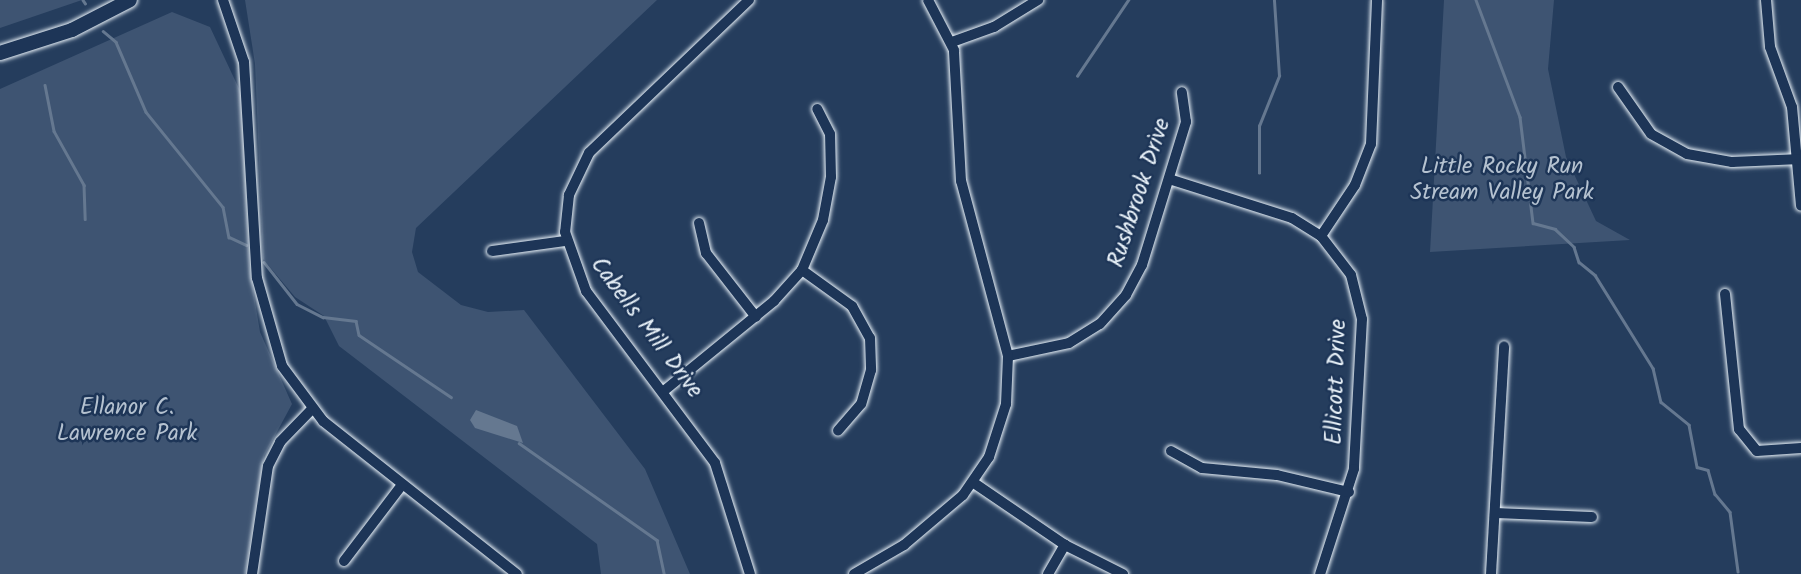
<!DOCTYPE html>
<html>
<head>
<meta charset="utf-8">
<style>
	body { margin:0 }
	#map { position:relative; width:1801px; height:574px; overflow:hidden; background:#253d5d; font-family:Kalam,sans-serif }
	div>[style] { position:absolute }
	.green>* { inset:0; background:#3e5472 }
	.water>* { inset:0; background:#657890 }
	.stream>* { height:2.5px; margin:-1.25px; padding:0 1.25px; transform-origin:1.25px; border-radius:1.25px; background:#657890 }
	.roads { filter:drop-shadow(0 0 2px #e8f1f8) drop-shadow(0 0 2px #e8f1f8) }
	.minor>* { height:10px; margin:-5px; padding:0 5px; transform-origin:5px; border-radius:5px; background:#1d3557 }
	.major>* { height:14px; margin:-7px; padding:0 7px; transform-origin:7px; border-radius:7px; background:#1d3557 }
	span { translate:-50% -50%; white-space:nowrap; text-align:center; line-height:1.15; -webkit-text-stroke:5px #1d3557; paint-order:stroke }
	.park-label { font-size:23px; color:#b5c2d0 }
	.street-label { font-size:23px; color:#e8f1f8 }
</style>
</head>
<body>
<div id="map">
	<div class="green">
		<div style="clip-path:polygon(0 0,82px 0,0 28px)"></div>
		<div style="clip-path:polygon(245px 0,657px 0,416px 228px,412px 252px,418px 272px,461px 305px,488px 312px,524px 310px,645px 469px,690px 574px,601px 574px,597px 544px,339px 346px,324px 316px,295px 297px,263px 259px,255px 64px)"></div>
		<div style="clip-path:polygon(1444px 0,1554px 0,1548px 69px,1566px 157px,1596px 221px,1630px 240px,1430px 252px)"></div>
		<div style="clip-path:polygon(172px 12px,210px 27px,242px 95px,249px 265px,260px 332px,292px 404px,264px 456px,245px 574px,0 574px,0 89px)"></div>
	</div>
	<div class="water">
		<div style="clip-path:polygon(476px 410px,517px 426px,523px 443px,475px 428px,470px 420px)"></div>
	</div>
	<div class="stream">
		<div style="left:83px;top:0;width:4px;rotate:56deg"></div>
		<div style="left:1476px;top:0;width:125px;rotate:69.4deg"></div>
		<div style="left:1520px;top:117px;width:107px;rotate:83deg"></div>
		<div style="left:1533px;top:223px;width:23px;rotate:15deg"></div>
		<div style="left:1555px;top:229px;width:26px;rotate:43deg"></div>
		<div style="left:1574px;top:247px;width:16px;rotate:72deg"></div>
		<div style="left:1579px;top:262px;width:21px;rotate:39deg"></div>
		<div style="left:1595px;top:275px;width:110px;rotate:58.1deg"></div>
		<div style="left:1653px;top:368px;width:35px;rotate:77deg"></div>
		<div style="left:1661px;top:402px;width:36px;rotate:39deg"></div>
		<div style="left:1689px;top:425px;width:43px;rotate:79.2deg"></div>
		<div style="left:1697px;top:467px;width:11px;rotate:15deg"></div>
		<div style="left:1708px;top:470px;width:25px;rotate:74deg"></div>
		<div style="left:1715px;top:494px;width:23px;rotate:50deg"></div>
		<div style="left:1730px;top:512px;width:60px;rotate:82.3deg"></div>
		<div style="left:103px;top:31px;width:17px;rotate:40deg"></div>
		<div style="left:116px;top:42px;width:76px;rotate:66.8deg"></div>
		<div style="left:146px;top:112px;width:122px;rotate:51deg"></div>
		<div style="left:223px;top:207px;width:31px;rotate:79deg"></div>
		<div style="left:229px;top:237px;width:19px;rotate:25deg"></div>
		<div style="left:1077px;top:76px;width:92px;rotate:-56.1deg"></div>
		<div style="left:45px;top:85px;width:47px;rotate:78.9deg"></div>
		<div style="left:54px;top:131px;width:62px;rotate:60.9deg"></div>
		<div style="left:84px;top:185px;width:34px;rotate:88deg"></div>
		<div style="left:1259px;top:173px;width:47px;rotate:-90deg"></div>
		<div style="left:1259px;top:126px;width:54px;rotate:-68.2deg"></div>
		<div style="left:1279px;top:76px;width:76px;rotate:-93.8deg"></div>
		<div style="left:264px;top:262px;width:53px;rotate:51.8deg"></div>
		<div style="left:297px;top:304px;width:29px;rotate:27deg"></div>
		<div style="left:323px;top:317px;width:33px;rotate:7deg"></div>
		<div style="left:356px;top:321px;width:14px;rotate:78deg"></div>
		<div style="left:359px;top:335px;width:111px;rotate:34deg"></div>
		<div style="left:519px;top:443px;width:169px;rotate:35.1deg"></div>
		<div style="left:657px;top:540px;width:35px;rotate:78deg"></div>
	</div>
	<div class="roads">
		<div class="minor">
			<div style="left:223px;top:0;width:65px;rotate:71.3deg"></div>
			<div style="left:244px;top:62px;width:216px;rotate:86.6deg"></div>
			<div style="left:257px;top:278px;width:91px;rotate:74.1deg"></div>
			<div style="left:282px;top:366px;width:69px;rotate:53.3deg"></div>
			<div style="left:323px;top:421px;width:247px;rotate:38.3deg"></div>
			<div style="left:749px;top:0;width:221px;rotate:136.3deg"></div>
			<div style="left:589px;top:153px;width:47px;rotate:115.5deg"></div>
			<div style="left:569px;top:195px;width:37px;rotate:96deg"></div>
			<div style="left:565px;top:232px;width:63px;rotate:70.4deg"></div>
			<div style="left:586px;top:291px;width:215px;rotate:53.1deg"></div>
			<div style="left:715px;top:463px;width:116px;rotate:72.5deg"></div>
			<div style="left:1766px;top:0;width:47px;rotate:85.1deg"></div>
			<div style="left:1770px;top:47px;width:64px;rotate:69.9deg"></div>
			<div style="left:1792px;top:107px;width:99px;rotate:84.8deg"></div>
			<div style="left:952px;top:42px;width:45px;rotate:-19.7deg"></div>
			<div style="left:994px;top:27px;width:52px;rotate:-31.5deg"></div>
			<div style="left:1618px;top:87px;width:57px;rotate:54.9deg"></div>
			<div style="left:1651px;top:134px;width:41px;rotate:29.1deg"></div>
			<div style="left:1687px;top:154px;width:46px;rotate:10.1deg"></div>
			<div style="left:1732px;top:162px;width:69px;rotate:-2.5deg"></div>
			<div style="left:1169px;top:179px;width:129px;rotate:17.6deg"></div>
			<div style="left:1292px;top:218px;width:34px;rotate:32deg"></div>
			<div style="left:1321px;top:236px;width:49px;rotate:52.4deg"></div>
			<div style="left:1351px;top:275px;width:45px;rotate:76deg"></div>
			<div style="left:1362px;top:319px;width:150px;rotate:93.1deg"></div>
			<div style="left:1354px;top:469px;width:110px;rotate:107.9deg"></div>
			<div style="left:699px;top:223px;width:31px;rotate:77deg"></div>
			<div style="left:706px;top:253px;width:81px;rotate:52deg"></div>
			<div style="left:1321px;top:236px;width:61px;rotate:-56.3deg"></div>
			<div style="left:1355px;top:185px;width:44px;rotate:-68.7deg"></div>
			<div style="left:1371px;top:144px;width:144px;rotate:-87.6deg"></div>
			<div style="left:492px;top:251px;width:74px;rotate:-7.8deg"></div>
			<div style="left:802px;top:270px;width:62px;rotate:35.8deg"></div>
			<div style="left:852px;top:306px;width:37px;rotate:61deg"></div>
			<div style="left:870px;top:338px;width:32px;rotate:88deg"></div>
			<div style="left:871px;top:370px;width:35px;rotate:106deg"></div>
			<div style="left:861px;top:404px;width:35px;rotate:131deg"></div>
			<div style="left:1725px;top:294px;width:136px;rotate:84.1deg"></div>
			<div style="left:1739px;top:429px;width:28px;rotate:51deg"></div>
			<div style="left:1757px;top:451px;width:44px;rotate:-3.9deg"></div>
			<div style="left:1008px;top:356px;width:62px;rotate:-12deg"></div>
			<div style="left:1069px;top:343px;width:36px;rotate:-32deg"></div>
			<div style="left:1100px;top:324px;width:39px;rotate:-48deg"></div>
			<div style="left:1126px;top:295px;width:34px;rotate:-62deg"></div>
			<div style="left:1142px;top:265px;width:150px;rotate:-72.9deg"></div>
			<div style="left:1186px;top:122px;width:30px;rotate:-98deg"></div>
			<div style="left:665px;top:390px;width:141px;rotate:-39.2deg"></div>
			<div style="left:774px;top:301px;width:42px;rotate:-47.9deg"></div>
			<div style="left:802px;top:270px;width:54px;rotate:-67.2deg"></div>
			<div style="left:823px;top:220px;width:44px;rotate:-79.5deg"></div>
			<div style="left:831px;top:177px;width:43px;rotate:-91.3deg"></div>
			<div style="left:830px;top:134px;width:28px;rotate:-117deg"></div>
			<div style="left:1171px;top:451px;width:35px;rotate:29deg"></div>
			<div style="left:1202px;top:468px;width:75px;rotate:5.3deg"></div>
			<div style="left:1277px;top:475px;width:74px;rotate:13.3deg"></div>
			<div style="left:974px;top:483px;width:110px;rotate:34.3deg"></div>
			<div style="left:1065px;top:545px;width:65px;rotate:26.6deg"></div>
			<div style="left:1495px;top:513px;width:97px;rotate:2.4deg"></div>
			<div style="left:344px;top:561px;width:96px;rotate:-52.7deg"></div>
			<div style="left:252px;top:574px;width:109px;rotate:-81.6deg"></div>
			<div style="left:268px;top:466px;width:27px;rotate:-63deg"></div>
			<div style="left:280px;top:442px;width:46px;rotate:-45.9deg"></div>
			<div style="left:854px;top:574px;width:58px;rotate:-30.1deg"></div>
			<div style="left:904px;top:545px;width:77px;rotate:-40.3deg"></div>
			<div style="left:963px;top:495px;width:46px;rotate:-55.6deg"></div>
			<div style="left:989px;top:457px;width:56px;rotate:-72.2deg"></div>
			<div style="left:1006px;top:404px;width:48px;rotate:-87.6deg"></div>
			<div style="left:1008px;top:356px;width:181px;rotate:-105deg"></div>
			<div style="left:961px;top:181px;width:131px;rotate:-93.1deg"></div>
			<div style="left:954px;top:50px;width:56px;rotate:-117.5deg"></div>
			<div style="left:1048px;top:574px;width:34px;rotate:-60deg"></div>
			<div style="left:1491px;top:574px;width:228px;rotate:-86.7deg"></div>
		</div>
		<div class="major">
			<div style="left:0;top:53px;width:76px;rotate:-17.7deg"></div>
			<div style="left:72px;top:30px;width:65px;rotate:-27.3deg"></div>
		</div>
	</div>
	<div class="park-label">
		<span style="left:1502px;top:180px">Little Rocky Run<br>Stream Valley Park</span>
		<span style="left:127px;top:421px">Ellanor C.<br>Lawrence Park</span>
	</div>
	<div class="street-label">
		<span style="left:1140px;top:193px;rotate:-72deg">Rushbrook Drive</span>
		<span style="left:646px;top:328px;rotate:53deg">Cabells Mill Drive</span>
		<span style="left:1337px;top:382px;rotate:-88deg">Ellicott Drive</span>
	</div>
</div>
</body>
</html>
